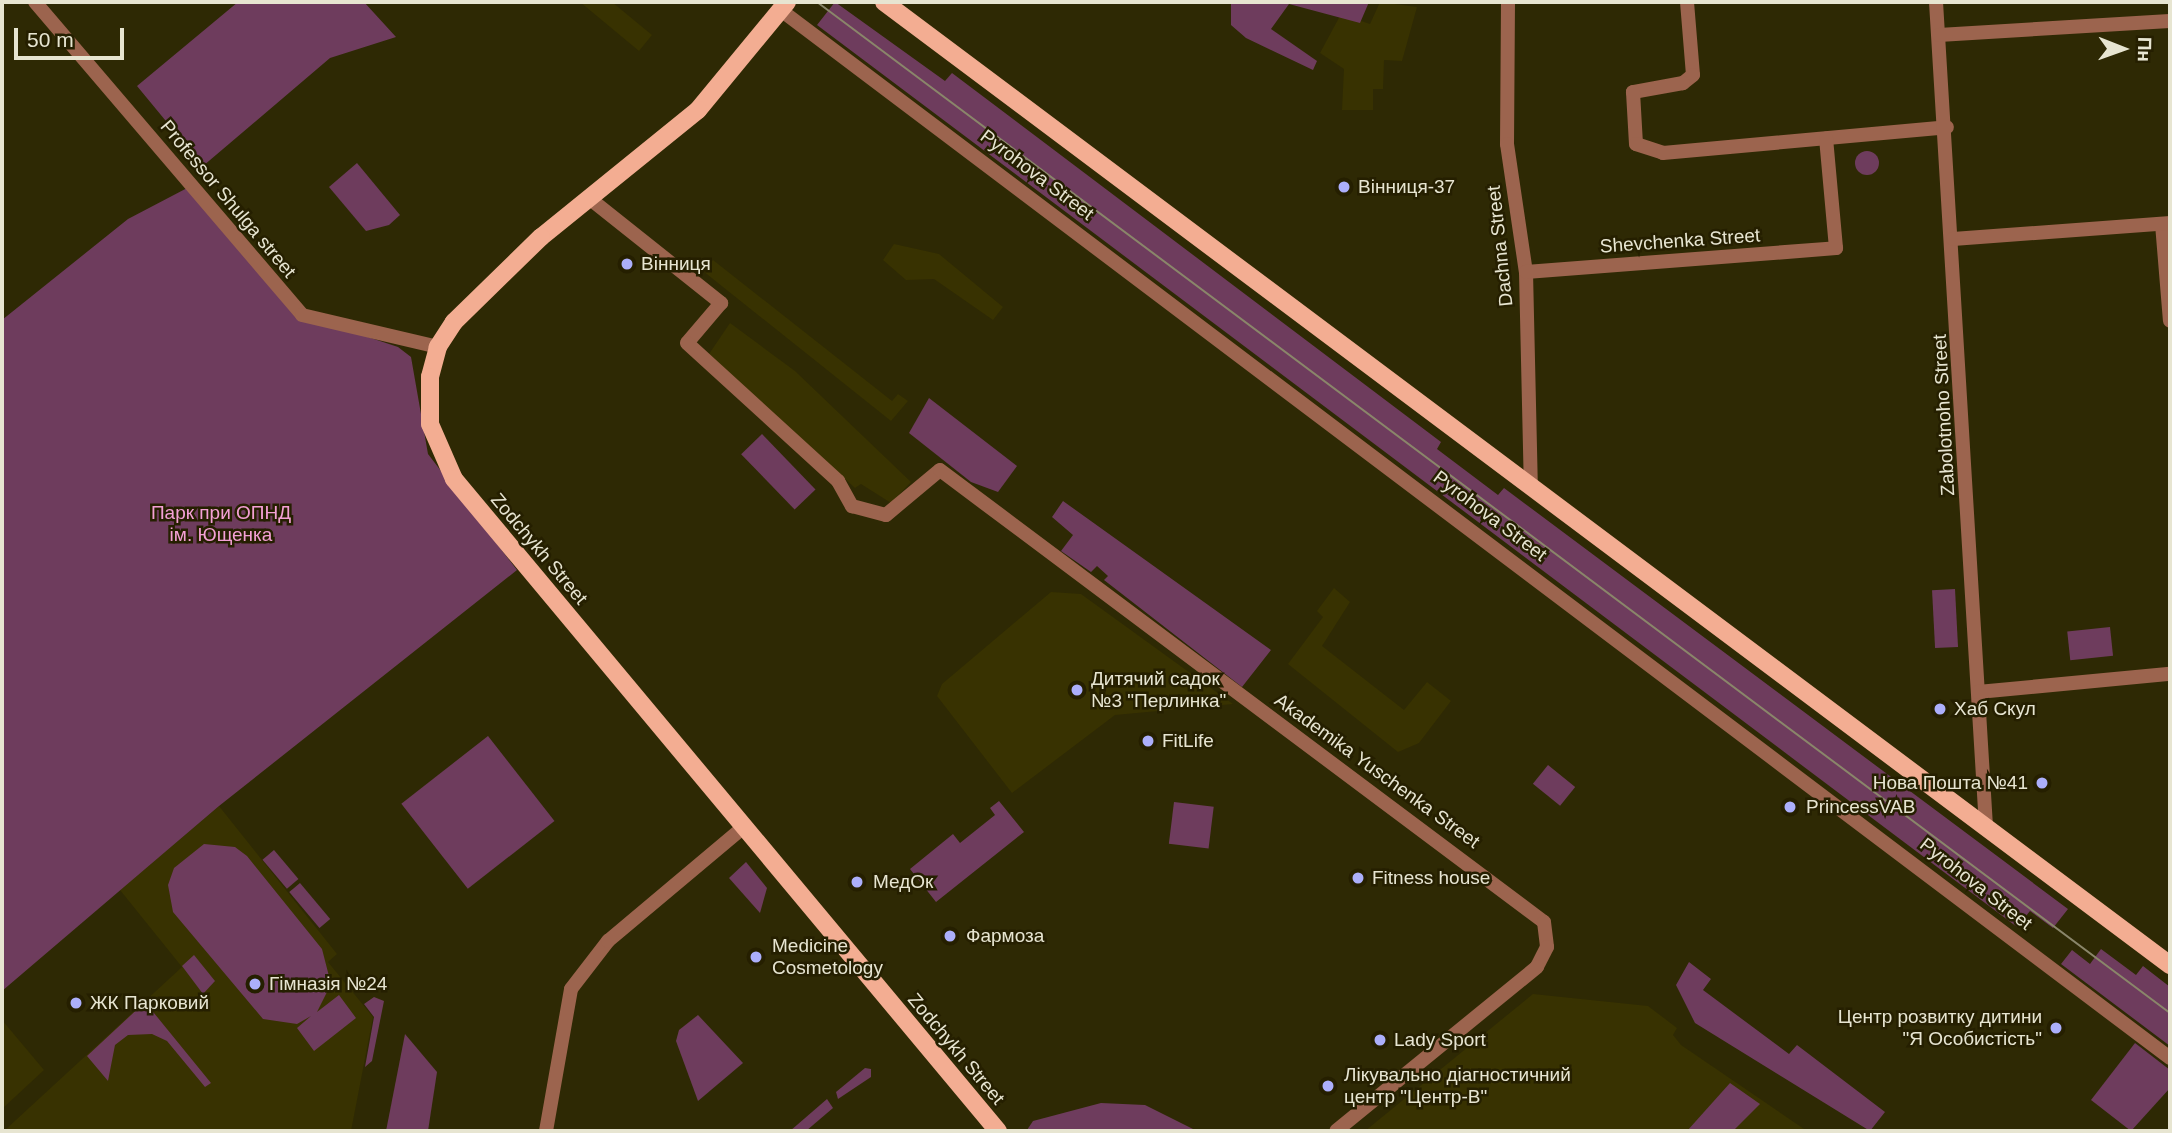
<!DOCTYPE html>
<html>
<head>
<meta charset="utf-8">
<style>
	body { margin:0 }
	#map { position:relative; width:2172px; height:1133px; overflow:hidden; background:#2e2904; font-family:Arial,sans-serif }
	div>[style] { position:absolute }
	.built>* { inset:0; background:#383201 }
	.green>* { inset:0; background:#6e3c5d; transform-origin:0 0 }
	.round { border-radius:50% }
	.minor>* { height:14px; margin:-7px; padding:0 7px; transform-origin:7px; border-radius:7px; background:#9c644e }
	.major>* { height:18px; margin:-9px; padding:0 9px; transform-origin:9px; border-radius:9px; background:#f3ad92 }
	.tram>* { height:2px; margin:-1px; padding:0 1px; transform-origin:1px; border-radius:1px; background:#8a866a }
	.dots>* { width:19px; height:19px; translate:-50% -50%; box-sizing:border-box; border:4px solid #251f00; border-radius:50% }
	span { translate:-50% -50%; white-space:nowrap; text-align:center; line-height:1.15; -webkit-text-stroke:5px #251f00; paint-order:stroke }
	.street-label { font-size:19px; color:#e7e5d1 }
	.poi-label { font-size:19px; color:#e7e5d1 }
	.left { translate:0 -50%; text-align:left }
	.right { translate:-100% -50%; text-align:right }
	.park-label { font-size:19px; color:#f4a0d5 }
	.frame { position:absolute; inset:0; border:4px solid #e7e5d1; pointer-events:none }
	.north { position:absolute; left:2088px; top:14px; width:70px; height:70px; -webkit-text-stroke:5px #251f00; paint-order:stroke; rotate:91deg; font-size:19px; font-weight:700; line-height:28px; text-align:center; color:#e7e5d1 }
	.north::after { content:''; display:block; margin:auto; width:24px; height:32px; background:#e7e5d1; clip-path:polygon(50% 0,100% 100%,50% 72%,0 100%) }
	.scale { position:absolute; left:14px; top:28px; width:110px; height:32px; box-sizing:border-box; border:4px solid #e7e5d1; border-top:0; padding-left:9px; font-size:21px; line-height:24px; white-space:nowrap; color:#e7e5d1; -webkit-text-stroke:5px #251f00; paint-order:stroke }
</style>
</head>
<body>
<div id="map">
	<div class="built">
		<div style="clip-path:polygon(580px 2px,612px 2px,652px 35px,639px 51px)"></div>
		<div style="clip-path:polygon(1380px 2px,1417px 7px,1402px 61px,1384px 60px,1383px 89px,1373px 89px,1373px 110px,1342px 110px,1344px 69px,1320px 53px,1341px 14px,1370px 24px)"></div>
		<div style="clip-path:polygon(894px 244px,939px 254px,1003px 307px,993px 320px,934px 279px,906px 280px,883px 260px)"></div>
		<div style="clip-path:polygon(713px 260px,892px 401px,898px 394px,908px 401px,891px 421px,703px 271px)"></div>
		<div style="clip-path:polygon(730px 323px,795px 371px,911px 482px,891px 503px,861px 484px,855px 488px,709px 354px)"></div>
		<div style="clip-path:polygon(1334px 588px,1350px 602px,1322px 646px,1404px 710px,1427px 682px,1451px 701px,1419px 743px,1398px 752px,1288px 664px,1323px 617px,1317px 611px)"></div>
		<div style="clip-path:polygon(1051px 592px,1081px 594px,1233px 704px,1115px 715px,1012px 793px,937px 696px,942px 684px)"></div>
		<div style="clip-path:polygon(219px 806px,337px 954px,328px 962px,373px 1017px,351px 1131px,4px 1131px,182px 967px,120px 890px)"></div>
		<div style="clip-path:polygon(1533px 994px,1648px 1006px,1677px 1028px,1673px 1035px,1681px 1045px,1807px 1131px,1365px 1131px)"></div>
		<div style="clip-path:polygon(2px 1020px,44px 1070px,2px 1109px)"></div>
	</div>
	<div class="green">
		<div style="clip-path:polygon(238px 2px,364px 2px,396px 37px,330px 58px,203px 166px,137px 86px)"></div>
		<div style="clip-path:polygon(835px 2px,945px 81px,952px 73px,1441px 442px,1437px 449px,1498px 495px,1504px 488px,2068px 909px,2053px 928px,2030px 911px,2017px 927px,817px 25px)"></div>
		<div style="clip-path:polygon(1231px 2px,1369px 2px,1360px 23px,1289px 4px,1271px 29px,1317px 61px,1313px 70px,1246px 38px,1231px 25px)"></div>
		<div class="round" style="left:1855px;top:151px;width:24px;height:24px"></div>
		<div style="clip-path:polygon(357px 163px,400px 215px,389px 225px,366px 231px,329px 187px)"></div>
		<div style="clip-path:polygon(191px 186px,302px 315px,398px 347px,411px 357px,428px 454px,517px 570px,219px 806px,2px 991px,2px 320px,128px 219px)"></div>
		<div style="clip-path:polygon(929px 398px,1017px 466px,998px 492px,971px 482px,909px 433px)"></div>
		<div style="left:762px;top:434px;width:77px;height:29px;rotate:46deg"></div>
		<div style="clip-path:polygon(1063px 501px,1271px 650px,1242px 687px,1104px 580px,1108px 576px,1097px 566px,1091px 572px,1061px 551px,1073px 535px,1052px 517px)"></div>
		<div style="left:1955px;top:589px;width:58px;height:23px;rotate:87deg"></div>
		<div style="left:2110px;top:627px;width:29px;height:43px;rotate:84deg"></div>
		<div style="left:488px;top:736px;width:108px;height:110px;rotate:52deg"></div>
		<div style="left:1548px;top:765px;width:35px;height:24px;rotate:39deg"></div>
		<div style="clip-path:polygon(999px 801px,1024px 832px,936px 902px,910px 869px,953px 834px,960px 843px,995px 815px,990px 808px)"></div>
		<div style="left:1174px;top:802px;width:40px;height:42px;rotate:7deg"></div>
		<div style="clip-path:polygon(204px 844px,235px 847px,247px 856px,322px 949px,331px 984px,317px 1012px,339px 995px,356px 1018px,314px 1051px,297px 1028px,311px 1016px,297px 1024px,263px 1019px,173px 912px,168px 885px,174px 868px)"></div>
		<div style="left:274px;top:850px;width:38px;height:15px;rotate:50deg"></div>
		<div style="clip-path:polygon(746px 862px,767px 888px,760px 913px,729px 878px)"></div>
		<div style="left:300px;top:883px;width:47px;height:14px;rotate:50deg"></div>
		<div style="clip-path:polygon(2101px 949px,2136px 975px,2143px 966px,2170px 987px,2170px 1046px,2061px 964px,2072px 950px,2090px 964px)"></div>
		<div style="clip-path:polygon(194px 955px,215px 981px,203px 994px,182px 966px)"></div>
		<div style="clip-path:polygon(1689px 962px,1711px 979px,1703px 990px,1789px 1054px,1797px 1045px,1885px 1112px,1870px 1131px,1695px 1023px,1676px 985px)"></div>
		<div style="clip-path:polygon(374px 997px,384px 1001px,372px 1061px,365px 1067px,374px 1017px,364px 1004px)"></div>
		<div style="clip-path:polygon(145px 1002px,211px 1083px,205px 1087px,167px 1041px,152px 1034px,128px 1035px,115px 1045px,108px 1081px,87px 1056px)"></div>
		<div style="clip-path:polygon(698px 1015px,743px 1063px,698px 1101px,676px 1041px,679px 1030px)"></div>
		<div style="clip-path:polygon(405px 1034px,437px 1072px,428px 1131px,386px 1131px)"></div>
		<div style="clip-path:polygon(2135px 1043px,2170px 1070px,2170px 1088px,2131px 1131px,2091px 1100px)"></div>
		<div style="clip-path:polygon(865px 1068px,871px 1069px,871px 1077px,838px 1099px,836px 1092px)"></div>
		<div style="clip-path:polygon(1730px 1083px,1760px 1104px,1733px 1131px,1687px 1131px)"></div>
		<div style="clip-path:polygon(827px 1099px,833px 1108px,806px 1131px,790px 1131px)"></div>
		<div style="clip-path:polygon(1101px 1103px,1145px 1105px,1197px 1131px,1027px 1130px,1033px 1121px)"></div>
	</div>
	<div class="minor">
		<div style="left:35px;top:2px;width:411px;rotate:49.5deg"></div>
		<div style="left:302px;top:315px;width:140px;rotate:13.2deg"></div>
		<div style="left:1508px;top:2px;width:142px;rotate:90.4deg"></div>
		<div style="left:1507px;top:144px;width:129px;rotate:81.6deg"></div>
		<div style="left:1526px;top:272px;width:213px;rotate:88.7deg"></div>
		<div style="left:1687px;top:2px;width:73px;rotate:85.3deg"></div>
		<div style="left:1693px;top:75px;width:13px;rotate:141deg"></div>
		<div style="left:1683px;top:83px;width:51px;rotate:169.8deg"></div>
		<div style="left:1633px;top:92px;width:52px;rotate:86.7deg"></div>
		<div style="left:1636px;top:144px;width:28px;rotate:18deg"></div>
		<div style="left:1663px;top:153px;width:285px;rotate:-5.2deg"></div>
		<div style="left:1936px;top:2px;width:827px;rotate:86.53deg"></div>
		<div style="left:782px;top:11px;width:1739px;rotate:37.03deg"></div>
		<div style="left:1939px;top:35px;width:231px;rotate:-3.5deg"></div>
		<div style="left:589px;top:198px;width:169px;rotate:38.5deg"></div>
		<div style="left:721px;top:303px;width:52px;rotate:130.4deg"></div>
		<div style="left:687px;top:343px;width:205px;rotate:42.4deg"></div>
		<div style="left:838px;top:481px;width:29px;rotate:61deg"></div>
		<div style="left:852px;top:506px;width:35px;rotate:15deg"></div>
		<div style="left:886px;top:515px;width:70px;rotate:-39.8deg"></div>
		<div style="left:940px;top:470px;width:754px;rotate:36.81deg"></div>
		<div style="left:1544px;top:922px;width:25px;rotate:83deg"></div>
		<div style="left:1547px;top:947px;width:22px;rotate:117deg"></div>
		<div style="left:1537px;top:967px;width:259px;rotate:140.8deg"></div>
		<div style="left:2162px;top:224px;width:97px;rotate:85.3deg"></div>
		<div style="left:1953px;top:239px;width:218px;rotate:-4.2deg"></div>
		<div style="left:1526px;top:272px;width:311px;rotate:-4.4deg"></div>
		<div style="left:1836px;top:248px;width:110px;rotate:-95.2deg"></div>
		<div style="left:1978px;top:692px;width:193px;rotate:-5.4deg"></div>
		<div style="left:546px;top:1131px;width:144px;rotate:-80deg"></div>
		<div style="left:571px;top:989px;width:61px;rotate:-52.4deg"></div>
		<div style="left:608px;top:941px;width:177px;rotate:-40deg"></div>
	</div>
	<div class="major">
		<div style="left:787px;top:2px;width:140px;rotate:129.5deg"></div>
		<div style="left:698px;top:110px;width:202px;rotate:141deg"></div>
		<div style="left:541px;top:237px;width:122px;rotate:135.7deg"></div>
		<div style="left:454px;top:322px;width:30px;rotate:123deg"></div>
		<div style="left:438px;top:347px;width:31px;rotate:105deg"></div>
		<div style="left:430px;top:377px;width:47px;rotate:90deg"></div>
		<div style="left:430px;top:424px;width:60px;rotate:66.4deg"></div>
		<div style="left:454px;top:479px;width:849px;rotate:50.16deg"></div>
		<div style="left:884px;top:2px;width:1607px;rotate:36.83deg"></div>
	</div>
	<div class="tram">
		<div style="left:817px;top:2px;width:1689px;rotate:36.77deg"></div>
	</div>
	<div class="dots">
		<div style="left:1344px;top:187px;background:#acaffb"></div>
		<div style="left:627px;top:264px;background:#acaffb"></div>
		<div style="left:1077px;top:690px;background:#acaffb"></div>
		<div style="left:1940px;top:709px;background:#acaffb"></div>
		<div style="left:1148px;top:741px;background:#acaffb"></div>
		<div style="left:2042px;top:783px;background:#acaffb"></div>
		<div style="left:1790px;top:807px;background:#acaffb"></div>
		<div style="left:1358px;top:878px;background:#acaffb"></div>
		<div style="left:857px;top:882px;background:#acaffb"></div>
		<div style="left:950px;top:936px;background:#acaffb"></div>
		<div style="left:756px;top:957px;background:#acaffb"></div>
		<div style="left:255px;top:984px;background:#acaffb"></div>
		<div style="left:76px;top:1003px;background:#acaffb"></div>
		<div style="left:2056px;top:1028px;background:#acaffb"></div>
		<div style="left:1380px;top:1040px;background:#acaffb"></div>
		<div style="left:1328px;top:1086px;background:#acaffb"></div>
	</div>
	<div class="street-label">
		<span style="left:1037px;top:175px;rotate:37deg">Pyrohova Street</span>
		<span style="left:228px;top:199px;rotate:50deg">Professor Shulga street</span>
		<span style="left:1680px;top:241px;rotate:-4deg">Shevchenka Street</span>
		<span style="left:1500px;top:246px;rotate:-96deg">Dachna Street</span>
		<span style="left:1944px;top:415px;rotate:-93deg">Zabolotnoho Street</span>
		<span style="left:1490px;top:516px;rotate:37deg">Pyrohova Street</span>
		<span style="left:539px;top:549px;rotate:50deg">Zodchykh Street</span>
		<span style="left:1377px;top:771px;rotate:36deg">Akademika Yuschenka Street</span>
		<span style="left:1976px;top:884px;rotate:38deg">Pyrohova Street</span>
		<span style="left:956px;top:1049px;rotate:50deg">Zodchykh Street</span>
	</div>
	<div class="poi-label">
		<span class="left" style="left:1358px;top:187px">Вінниця-37</span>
		<span class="left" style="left:641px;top:264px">Вінниця</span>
		<span class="left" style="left:1091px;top:690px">Дитячий садок<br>№3 "Перлинка"</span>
		<span class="left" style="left:1954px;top:709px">Хаб Скул</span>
		<span class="left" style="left:1162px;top:741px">FitLife</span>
		<span class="right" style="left:2028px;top:783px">Нова Пошта №41</span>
		<span class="left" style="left:1806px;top:807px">PrincessVAB</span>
		<span class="left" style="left:1372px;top:878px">Fitness house</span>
		<span class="left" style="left:873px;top:882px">МедОк</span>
		<span class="left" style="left:966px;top:936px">Фармоза</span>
		<span class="left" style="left:772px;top:957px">Medicine<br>Cosmetology</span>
		<span class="left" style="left:269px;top:984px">Гімназія №24</span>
		<span class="left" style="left:90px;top:1003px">ЖК Парковий</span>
		<span class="right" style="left:2042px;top:1028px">Центр розвитку дитини<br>"Я Особистість"</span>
		<span class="left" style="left:1394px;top:1040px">Lady Sport</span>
		<span class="left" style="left:1344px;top:1086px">Лікувально діагностичний<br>центр "Центр-В"</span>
	</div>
	<div class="park-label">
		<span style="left:221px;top:524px">Парк при ОПНД<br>ім. Ющенка</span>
	</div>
	<div class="frame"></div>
	<div class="north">Пн</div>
	<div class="scale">50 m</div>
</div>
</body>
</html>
